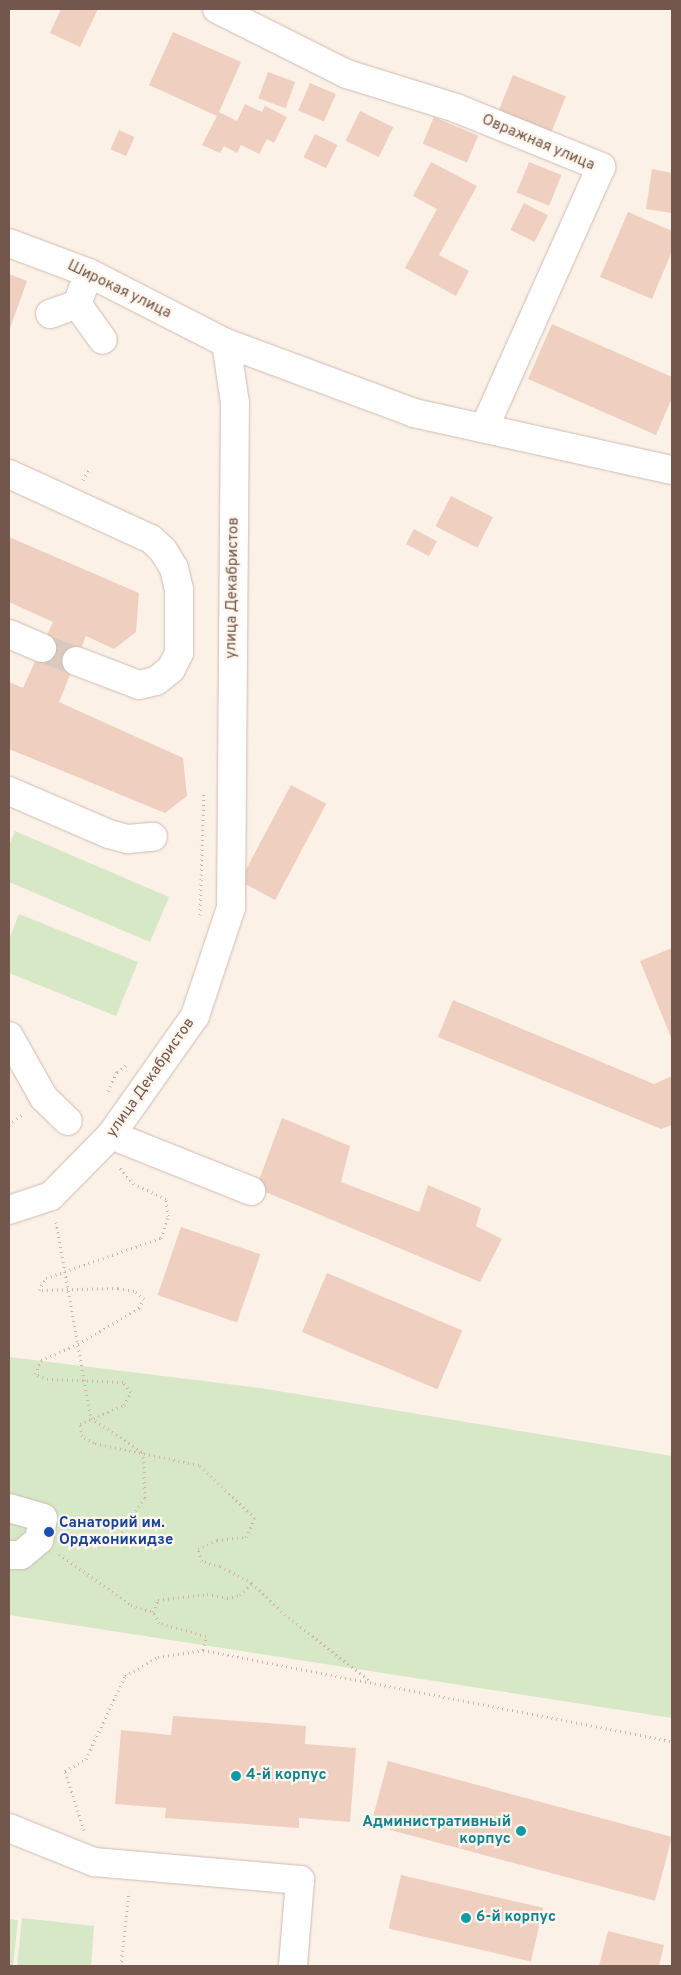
<!DOCTYPE html>
<html>
<head>
<meta charset="utf-8">
<style>
	body { margin:0 }
	#map { position:relative; width:681px; height:1975px; overflow:hidden; background:#fbf1e7; font-family:Overpass,sans-serif }
	div>[style] { position:absolute }
	.green>* { inset:0; background:#d7e8c6 }
	.building>* { inset:0; background:#efcfc0; transform-origin:0 0 }
	.minor-tunnel>* { height:28px; margin-top:-14px; transform-origin:0; background:repeating-linear-gradient(90deg,#d9cac0 0 28px,transparent 0 42px) }
	.path>* { height:3px; margin-top:-1.5px; transform-origin:0; background:repeating-linear-gradient(90deg,#d4b2a3 0 1px,transparent 0 5px) }
	.roads { filter:drop-shadow(0 0 1px #cebbb0) drop-shadow(0 0 1px #cebbb0) }
	.minor>* { height:28px; margin:-14px; padding:0 14px; transform-origin:14px; border-radius:14px; background:#fff }
	.dots>* { width:14px; height:14px; translate:-50% -50%; box-sizing:border-box; border:2px solid #fef6ed; border-radius:50% }
	span { translate:-50% -50%; white-space:nowrap; text-align:center; line-height:1.15; -webkit-text-stroke:4.5px #fef6ed; paint-order:stroke }
	.street-label { font-size:15px; color:#73574c }
	.transit-label { font-size:15px; color:#164399; font-weight:700 }
	.left { translate:0 -50%; text-align:left }
	.culture-label { font-size:15px; color:#0d838f; font-weight:700 }
	.right { translate:-100% -50%; text-align:right }
	.frame { position:absolute; inset:0; border:10px solid #73574c; pointer-events:none }
</style>
</head>
<body>
<div id="map">
	<div class="green">
		<div style="clip-path:polygon(15px 831px,169px 897px,150px 942px,9px 882px,9px 846px)"></div>
		<div style="clip-path:polygon(19px 914px,138px 962px,116px 1016px,9px 973px,9px 939px)"></div>
		<div style="clip-path:polygon(9px 1357px,260px 1388px,672px 1456px,672px 1718px,9px 1615px)"></div>
		<div style="clip-path:polygon(22px 1918px,94px 1926px,91px 1966px,17px 1966px)"></div>
		<div style="clip-path:polygon(9px 1919px,18px 1920px,13px 1966px,9px 1966px)"></div>
	</div>
	<div class="building">
		<div style="clip-path:polygon(61px 9px,98px 9px,80px 47px,50px 33px)"></div>
		<div style="clip-path:polygon(173px 32px,241px 62px,219px 112px,237px 121px,245px 104px,262px 112px,265px 106px,287px 117px,274px 143px,267px 139px,259px 154px,241px 145px,237px 153px,224px 146px,220px 153px,202px 145px,217px 116px,149px 85px)"></div>
		<div style="left:268px;top:72px;width:29px;height:28px;rotate:20deg"></div>
		<div style="left:513px;top:75px;width:57px;height:44px;rotate:22deg"></div>
		<div style="left:310px;top:83px;width:28px;height:30px;rotate:23deg"></div>
		<div style="left:360px;top:111px;width:37px;height:33px;rotate:26deg"></div>
		<div style="left:434px;top:117px;width:48px;height:29px;rotate:23deg"></div>
		<div style="left:119px;top:130px;width:17px;height:21px;rotate:24deg"></div>
		<div style="left:315px;top:134px;width:25px;height:26px;rotate:26deg"></div>
		<div style="clip-path:polygon(431px 162px,477px 186px,439px 255px,469px 271px,456px 296px,405px 268px,437px 209px,413px 196px)"></div>
		<div style="left:529px;top:162px;width:35px;height:33px;rotate:22deg"></div>
		<div style="clip-path:polygon(652px 169px,672px 173px,672px 213px,646px 209px)"></div>
		<div style="left:524px;top:203px;width:27px;height:30px;rotate:27deg"></div>
		<div style="clip-path:polygon(628px 212px,672px 231px,672px 251px,652px 299px,600px 277px)"></div>
		<div style="clip-path:polygon(9px 274px,27px 281px,9px 331px)"></div>
		<div style="clip-path:polygon(552px 324px,672px 377px,672px 398px,656px 435px,528px 379px)"></div>
		<div style="left:451px;top:496px;width:47px;height:34px;rotate:27deg"></div>
		<div style="left:414px;top:529px;width:26px;height:17px;rotate:28deg"></div>
		<div style="clip-path:polygon(9px 537px,139px 593px,136px 632px,114px 649px,86px 636px,59px 702px,183px 758px,187px 796px,165px 813px,9px 749px,9px 682px,23px 688px,53px 622px,9px 602px)"></div>
		<div style="left:291px;top:785px;width:40px;height:109px;rotate:28deg"></div>
		<div style="clip-path:polygon(672px 948px,672px 1040px,640px 961px)"></div>
		<div style="clip-path:polygon(453px 1000px,654px 1084px,672px 1076px,672px 1125px,661px 1129px,438px 1037px)"></div>
		<div style="clip-path:polygon(282px 1118px,350px 1146px,341px 1182px,419px 1212px,428px 1185px,481px 1208px,476px 1226px,502px 1239px,480px 1282px,256px 1188px)"></div>
		<div style="left:181px;top:1227px;width:84px;height:72px;rotate:19deg"></div>
		<div style="left:327px;top:1273px;width:147px;height:64px;rotate:23deg"></div>
		<div style="clip-path:polygon(173px 1716px,306px 1726px,305px 1744px,356px 1748px,350px 1822px,299px 1818px,299px 1828px,165px 1818px,166px 1808px,115px 1804px,121px 1730px,171px 1735px)"></div>
		<div style="left:388px;top:1761px;width:294px;height:66px;rotate:15deg"></div>
		<div style="left:401px;top:1875px;width:146px;height:55px;rotate:13deg"></div>
		<div style="clip-path:polygon(608px 1931px,664px 1945px,659px 1966px,599px 1966px)"></div>
	</div>
	<div class="minor-tunnel">
		<div style="left:42px;top:648px;width:36px;rotate:21deg"></div>
	</div>
	<div class="path">
		<div style="left:83px;top:480px;width:14px;rotate:-60deg"></div>
		<div style="left:200px;top:915px;width:124px;rotate:-88.2deg"></div>
		<div style="left:108px;top:1091px;width:21px;rotate:-65deg"></div>
		<div style="left:117px;top:1072px;width:11px;rotate:-34deg"></div>
		<div style="left:9px;top:1125px;width:18px;rotate:-38deg"></div>
		<div style="left:56px;top:1222px;width:199px;rotate:79.9deg"></div>
		<div style="left:91px;top:1418px;width:62px;rotate:33.2deg"></div>
		<div style="left:143px;top:1452px;width:46px;rotate:87.5deg"></div>
		<div style="left:145px;top:1498px;width:49px;rotate:125deg"></div>
		<div style="left:117px;top:1538px;width:52px;rotate:178.9deg"></div>
		<div style="left:59px;top:1554px;width:88px;rotate:35.3deg"></div>
		<div style="left:131px;top:1605px;width:23px;rotate:18deg"></div>
		<div style="left:252px;top:1583px;width:40px;rotate:44deg"></div>
		<div style="left:281px;top:1611px;width:115px;rotate:38.3deg"></div>
		<div style="left:203px;top:1650px;width:478px;rotate:11deg"></div>
		<div style="left:84px;top:1830px;width:62px;rotate:-107.9deg"></div>
		<div style="left:65px;top:1771px;width:24px;rotate:-30deg"></div>
		<div style="left:86px;top:1759px;width:92px;rotate:-64.8deg"></div>
		<div style="left:125px;top:1676px;width:38px;rotate:-30deg"></div>
		<div style="left:158px;top:1657px;width:46px;rotate:-8.8deg"></div>
		<div style="left:203px;top:1650px;width:14px;rotate:-78deg"></div>
		<div style="left:206px;top:1636px;width:49px;rotate:-164.5deg"></div>
		<div style="left:159px;top:1623px;width:13px;rotate:-119deg"></div>
		<div style="left:153px;top:1612px;width:13px;rotate:-67deg"></div>
		<div style="left:158px;top:1600px;width:49px;rotate:-7deg"></div>
		<div style="left:207px;top:1594px;width:20px;rotate:11deg"></div>
		<div style="left:227px;top:1598px;width:13px;rotate:-13deg"></div>
		<div style="left:240px;top:1595px;width:17px;rotate:-45deg"></div>
		<div style="left:252px;top:1583px;width:36px;rotate:-152deg"></div>
		<div style="left:220px;top:1566px;width:19px;rotate:-164deg"></div>
		<div style="left:202px;top:1561px;width:13px;rotate:-108deg"></div>
		<div style="left:198px;top:1549px;width:21px;rotate:-25deg"></div>
		<div style="left:217px;top:1540px;width:29px;rotate:-6deg"></div>
		<div style="left:246px;top:1537px;width:21px;rotate:-65deg"></div>
		<div style="left:255px;top:1518px;width:77px;rotate:-136.6deg"></div>
		<div style="left:199px;top:1465px;width:107px;rotate:-168.2deg"></div>
		<div style="left:94px;top:1443px;width:14px;rotate:-150deg"></div>
		<div style="left:82px;top:1436px;width:12px;rotate:-99deg"></div>
		<div style="left:80px;top:1424px;width:48px;rotate:-23.4deg"></div>
		<div style="left:124px;top:1405px;width:15px;rotate:-62deg"></div>
		<div style="left:131px;top:1392px;width:13px;rotate:-129deg"></div>
		<div style="left:123px;top:1382px;width:75px;rotate:-177.7deg"></div>
		<div style="left:48px;top:1379px;width:14px;rotate:-159deg"></div>
		<div style="left:35px;top:1374px;width:15px;rotate:-67deg"></div>
		<div style="left:41px;top:1360px;width:40px;rotate:-23.4deg"></div>
		<div style="left:78px;top:1344px;width:71px;rotate:-30.5deg"></div>
		<div style="left:139px;top:1308px;width:10px;rotate:-61deg"></div>
		<div style="left:144px;top:1299px;width:13px;rotate:-141deg"></div>
		<div style="left:134px;top:1291px;width:16px;rotate:-169deg"></div>
		<div style="left:118px;top:1288px;width:79px;rotate:178.5deg"></div>
		<div style="left:39px;top:1290px;width:14px;rotate:-60deg"></div>
		<div style="left:46px;top:1278px;width:122px;rotate:-19.2deg"></div>
		<div style="left:161px;top:1238px;width:23px;rotate:-72deg"></div>
		<div style="left:168px;top:1216px;width:17px;rotate:-97deg"></div>
		<div style="left:166px;top:1199px;width:35px;rotate:-155deg"></div>
		<div style="left:134px;top:1184px;width:23px;rotate:-131deg"></div>
		<div style="left:121px;top:1966px;width:75px;rotate:-83.9deg"></div>
	</div>
	<div class="roads">
		<div class="minor">
			<div style="left:217px;top:9px;width:145px;rotate:26.6deg"></div>
			<div style="left:347px;top:74px;width:114px;rotate:17.3deg"></div>
			<div style="left:456px;top:108px;width:157px;rotate:22.1deg"></div>
			<div style="left:601px;top:167px;width:284px;rotate:114.1deg"></div>
			<div style="left:9px;top:243px;width:85px;rotate:20.6deg"></div>
			<div style="left:89px;top:273px;width:154px;rotate:27.1deg"></div>
			<div style="left:226px;top:343px;width:201px;rotate:20.4deg"></div>
			<div style="left:414px;top:413px;width:264px;rotate:12.5deg"></div>
			<div style="left:89px;top:273px;width:33px;rotate:111deg"></div>
			<div style="left:77px;top:304px;width:44px;rotate:54.2deg"></div>
			<div style="left:50px;top:314px;width:29px;rotate:-20deg"></div>
			<div style="left:9px;top:474px;width:156px;rotate:24.6deg"></div>
			<div style="left:151px;top:539px;width:16px;rotate:43deg"></div>
			<div style="left:163px;top:550px;width:21px;rotate:59deg"></div>
			<div style="left:174px;top:568px;width:22px;rotate:77deg"></div>
			<div style="left:179px;top:589px;width:64px;rotate:90deg"></div>
			<div style="left:179px;top:653px;width:18px;rotate:117deg"></div>
			<div style="left:171px;top:669px;width:19px;rotate:141deg"></div>
			<div style="left:156px;top:681px;width:17px;rotate:167deg"></div>
			<div style="left:139px;top:685px;width:67px;rotate:-159.1deg"></div>
			<div style="left:9px;top:634px;width:36px;rotate:23deg"></div>
			<div style="left:9px;top:791px;width:109px;rotate:23.3deg"></div>
			<div style="left:109px;top:834px;width:20px;rotate:15deg"></div>
			<div style="left:128px;top:839px;width:25px;rotate:-5deg"></div>
			<div style="left:9px;top:1036px;width:71px;rotate:60.6deg"></div>
			<div style="left:44px;top:1098px;width:33px;rotate:44deg"></div>
			<div style="left:111px;top:1135px;width:151px;rotate:21.8deg"></div>
			<div style="left:9px;top:1210px;width:44px;rotate:-18.4deg"></div>
			<div style="left:51px;top:1196px;width:86px;rotate:-45.5deg"></div>
			<div style="left:111px;top:1135px;width:146px;rotate:-54.8deg"></div>
			<div style="left:195px;top:1016px;width:114px;rotate:-71.6deg"></div>
			<div style="left:231px;top:908px;width:505px;rotate:-89.55deg"></div>
			<div style="left:235px;top:403px;width:61px;rotate:-98.5deg"></div>
			<div style="left:9px;top:1508px;width:35px;rotate:16deg"></div>
			<div style="left:43px;top:1518px;width:22px;rotate:100deg"></div>
			<div style="left:39px;top:1540px;width:23px;rotate:140deg"></div>
			<div style="left:21px;top:1555px;width:12px;rotate:180deg"></div>
			<div style="left:9px;top:1828px;width:92px;rotate:21.8deg"></div>
			<div style="left:94px;top:1862px;width:207px;rotate:5deg"></div>
			<div style="left:300px;top:1880px;width:86px;rotate:94.7deg"></div>
		</div>
	</div>
	<div class="dots">
		<div style="left:49px;top:1532px;background:#1a4fb4"></div>
		<div style="left:236px;top:1776px;background:#0f9aa8"></div>
		<div style="left:521px;top:1831px;background:#0f9aa8"></div>
		<div style="left:466px;top:1918px;background:#0f9aa8"></div>
	</div>
	<div class="street-label">
		<span style="left:538px;top:143px;rotate:23deg">Овражная улица</span>
		<span style="left:119px;top:290px;rotate:26deg">Широкая улица</span>
		<span style="left:233px;top:588px;rotate:-89deg">улица Декабристов</span>
		<span style="left:151px;top:1078px;rotate:-55deg">улица Декабристов</span>
	</div>
	<div class="transit-label">
		<span class="left" style="left:59px;top:1532px">Санаторий им.<br>Орджоникидзе</span>
	</div>
	<div class="culture-label">
		<span class="left" style="left:246px;top:1776px">4-й корпус</span>
		<span class="right" style="left:511px;top:1831px">Административный<br>корпус</span>
		<span class="left" style="left:476px;top:1918px">6-й корпус</span>
	</div>
	<div class="frame"></div>
</div>
</body>
</html>
